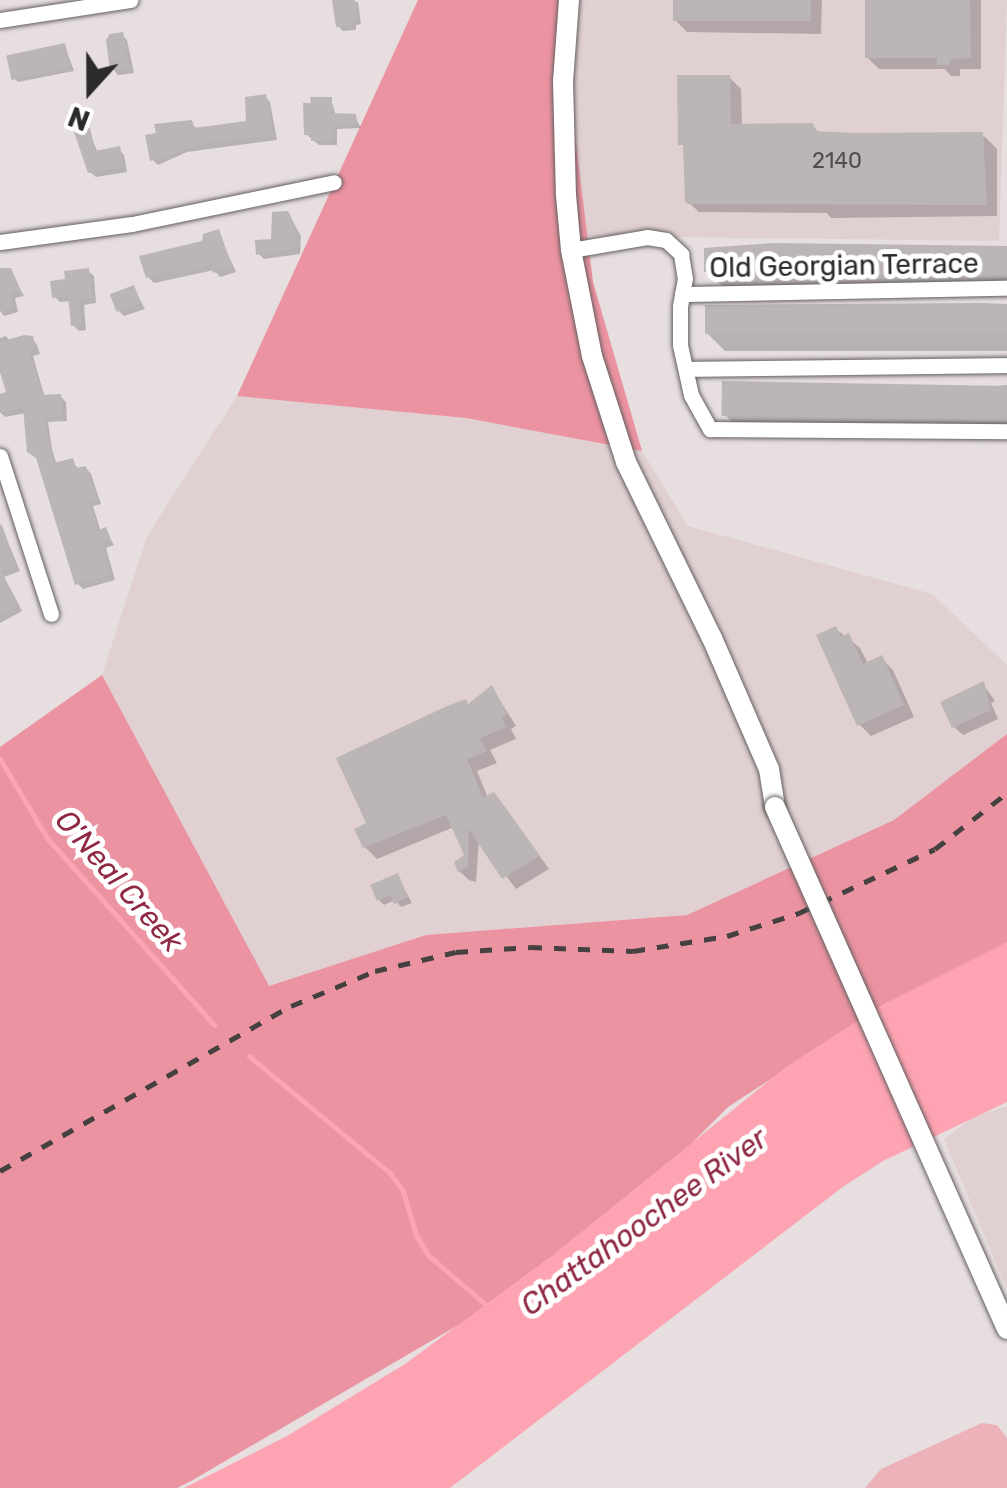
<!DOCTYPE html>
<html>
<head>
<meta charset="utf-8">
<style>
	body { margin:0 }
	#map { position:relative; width:1007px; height:1488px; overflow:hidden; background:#e6dedf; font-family:Rubik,sans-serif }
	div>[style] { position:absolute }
	.built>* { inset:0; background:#e0d0d2 }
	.green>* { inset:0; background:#edb1ba }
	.forest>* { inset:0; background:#eb93a1 }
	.water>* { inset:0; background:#fda3b2 }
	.shadow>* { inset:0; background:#0003 }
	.stream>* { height:5px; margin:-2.5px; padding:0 2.5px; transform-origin:2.5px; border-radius:2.5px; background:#fda3b2 }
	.building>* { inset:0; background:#bcb5b6; transform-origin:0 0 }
	.roads { filter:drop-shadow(0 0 2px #655f5f) drop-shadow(0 0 2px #655f5f) }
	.minor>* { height:15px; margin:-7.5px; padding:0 7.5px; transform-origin:7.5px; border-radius:7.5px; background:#fff }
	.major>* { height:20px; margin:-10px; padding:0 10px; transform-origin:10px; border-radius:10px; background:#fff }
	.rail>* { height:5px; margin-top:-2.5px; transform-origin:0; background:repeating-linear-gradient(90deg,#454141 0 12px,transparent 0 24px) }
	.bridges { filter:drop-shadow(0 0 2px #655f5f) drop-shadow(0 0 2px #655f5f) }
	.major-bridge>* { height:20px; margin:-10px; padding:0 10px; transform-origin:10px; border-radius:10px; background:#fff }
	span { translate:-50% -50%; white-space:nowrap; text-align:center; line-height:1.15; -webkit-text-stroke:10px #fff; paint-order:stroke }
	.number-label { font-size:22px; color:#514d4d }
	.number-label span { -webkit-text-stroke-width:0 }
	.street-label { font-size:28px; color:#2d2a2a }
	.water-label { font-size:30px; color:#8f2944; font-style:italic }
	.north { position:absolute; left:40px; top:40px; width:100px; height:100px; -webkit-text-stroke:8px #fff; paint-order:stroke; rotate:201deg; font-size:28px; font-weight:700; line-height:40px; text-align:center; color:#2d2a2a }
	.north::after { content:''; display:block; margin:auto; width:35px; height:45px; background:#2d2a2a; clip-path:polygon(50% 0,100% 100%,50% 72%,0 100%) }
</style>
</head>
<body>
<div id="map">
	<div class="built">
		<div style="clip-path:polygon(572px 0,1007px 0,999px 241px,587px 236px,566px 61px)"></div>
		<div style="clip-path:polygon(237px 396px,466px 418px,642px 451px,688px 526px,932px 594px,1007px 665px,1007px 734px,894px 820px,687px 915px,426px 935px,268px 987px,102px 675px,147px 536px)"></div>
		<div style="clip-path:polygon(1007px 1106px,1007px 1289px,944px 1139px,974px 1117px)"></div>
	</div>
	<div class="green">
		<div style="clip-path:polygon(982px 1423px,997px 1425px,1007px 1438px,1007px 1488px,865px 1488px,881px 1469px)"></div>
	</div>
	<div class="forest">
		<div style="clip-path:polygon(418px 0,572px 0,566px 61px,593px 282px,642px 451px,466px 418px,237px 396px)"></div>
		<div style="clip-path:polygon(102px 675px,269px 986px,426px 935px,687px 915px,894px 820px,1007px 734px,1007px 959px,888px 1002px,728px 1107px,582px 1253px,191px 1481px,177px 1488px,0 1488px,0 747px)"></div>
	</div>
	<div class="water">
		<div style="clip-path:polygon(1007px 942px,1007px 1102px,883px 1161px,844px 1186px,450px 1488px,184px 1488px,287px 1436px,405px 1364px,553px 1255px,786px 1067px,882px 1005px)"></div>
	</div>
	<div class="shadow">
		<div style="clip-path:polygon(335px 0,358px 2px,361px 24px,356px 25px,356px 30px,343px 31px,338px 26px)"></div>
		<div style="clip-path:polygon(676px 0,822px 0,821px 34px,687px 32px,675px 20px)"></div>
		<div style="clip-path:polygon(867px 0,981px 0,981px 69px,960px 69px,960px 76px,951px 76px,945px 69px,879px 69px,867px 57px)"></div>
		<div style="clip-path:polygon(122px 35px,127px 40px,134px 73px,118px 75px,113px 69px)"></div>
		<div style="clip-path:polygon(65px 46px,74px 71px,18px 82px,13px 77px)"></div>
		<div style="clip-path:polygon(729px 77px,741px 89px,742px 126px,812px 125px,820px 134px,985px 137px,997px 149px,997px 216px,831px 218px,827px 213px,699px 212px,687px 201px)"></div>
		<div style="clip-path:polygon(265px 96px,270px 102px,277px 140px,187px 152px,158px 165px,153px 160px,157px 125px,191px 123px,196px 128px,249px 123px)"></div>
		<div style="clip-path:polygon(331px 99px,336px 116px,355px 117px,361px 128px,337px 129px,337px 145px,319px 145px,306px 134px,313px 105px)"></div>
		<div style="clip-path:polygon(89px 131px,98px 153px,119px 149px,124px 155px,127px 172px,96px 177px,90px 172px)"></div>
		<div style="clip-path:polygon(287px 213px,301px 236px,300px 254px,264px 259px,259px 254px,274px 241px)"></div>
		<div style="clip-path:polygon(218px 232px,236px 272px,220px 277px,214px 270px,154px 283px,148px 277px)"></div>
		<div style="clip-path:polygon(1007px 248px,1007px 292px,725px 289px,707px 271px)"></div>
		<div style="clip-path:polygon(10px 270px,24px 296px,15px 298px,18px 312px,4px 316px,0 311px,0 273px)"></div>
		<div style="clip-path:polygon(88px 271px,94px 276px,96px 303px,84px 305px,86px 330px,79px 331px,73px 325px,71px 301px,60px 302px,55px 297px)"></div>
		<div style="clip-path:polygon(134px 288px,145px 309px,124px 316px,119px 311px)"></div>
		<div style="clip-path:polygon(1007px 307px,1007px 351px,725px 351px,707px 333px)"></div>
		<div style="clip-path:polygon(6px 336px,11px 342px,32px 339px,37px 345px,40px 354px,33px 356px,45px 398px,60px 396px,66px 402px,67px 421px,48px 422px,52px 449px,57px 465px,72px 461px,79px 470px,86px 468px,91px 474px,101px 504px,93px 506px,101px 532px,105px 530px,114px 545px,106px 548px,115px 580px,83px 589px,78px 584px,26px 413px,5px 417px,0 412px,0 396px,9px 394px,0 360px,0 338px)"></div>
		<div style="clip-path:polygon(1007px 385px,1007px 432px,743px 433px,725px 415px)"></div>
		<div style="clip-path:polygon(0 523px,20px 571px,4px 577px,22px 611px,0 623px)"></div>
		<div style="clip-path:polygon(836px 629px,860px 648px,868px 664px,881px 658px,893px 670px,914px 717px,871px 736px,859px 724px)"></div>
		<div style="clip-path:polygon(983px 684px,995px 701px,991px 703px,998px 719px,963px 735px,954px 727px)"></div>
		<div style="clip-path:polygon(492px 688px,516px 726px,511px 729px,516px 739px,490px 750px,497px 763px,477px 771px,488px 798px,493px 795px,505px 807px,549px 869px,516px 889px,479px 840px,476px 882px,469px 880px,457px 869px,467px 856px,454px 827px,377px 859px,365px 847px,370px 824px,469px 706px)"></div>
		<div style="clip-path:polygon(397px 876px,412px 903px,401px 907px,395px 900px,384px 905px,379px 900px)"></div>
	</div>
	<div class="stream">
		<div style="left:0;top:759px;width:92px;rotate:59.3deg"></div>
		<div style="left:47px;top:838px;width:251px;rotate:48.2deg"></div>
		<div style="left:249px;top:1056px;width:183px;rotate:39.7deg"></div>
		<div style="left:390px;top:1173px;width:22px;rotate:54deg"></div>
		<div style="left:403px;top:1191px;width:46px;rotate:73.5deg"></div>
		<div style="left:416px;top:1235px;width:23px;rotate:59deg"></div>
		<div style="left:428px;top:1255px;width:78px;rotate:40.8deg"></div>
	</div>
	<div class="building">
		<div style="clip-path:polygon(332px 0,355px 0,357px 20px,352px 20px,352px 25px,336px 27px)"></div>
		<div style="left:673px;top:0;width:138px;height:21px"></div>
		<div style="clip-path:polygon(865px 0,970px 0,971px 58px,950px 59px,950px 65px,937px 65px,937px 58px,865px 58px)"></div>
		<div style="clip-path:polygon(123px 32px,130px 68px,110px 70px,106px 40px,110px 34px)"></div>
		<div style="left:65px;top:43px;width:25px;height:60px;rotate:78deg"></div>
		<div style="clip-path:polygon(677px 75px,730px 75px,731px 124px,813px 123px,815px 131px,852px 133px,983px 132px,987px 205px,688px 204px,685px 202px,683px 145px,678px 145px)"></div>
		<div style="clip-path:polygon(266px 94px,273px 136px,213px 141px,150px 161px,145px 135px,156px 133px,154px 124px,192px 120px,194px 128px,246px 121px,245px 97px)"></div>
		<div style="clip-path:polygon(310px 97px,332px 97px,332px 113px,356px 114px,357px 124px,333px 125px,333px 141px,311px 141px,311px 135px,304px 135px,303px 103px,311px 103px)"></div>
		<div style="clip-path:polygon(90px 128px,95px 151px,120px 146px,123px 167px,88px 173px,74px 132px)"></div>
		<div style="clip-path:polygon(288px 211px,297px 229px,295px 249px,256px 255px,255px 240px,271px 239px,272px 212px)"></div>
		<div style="clip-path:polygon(219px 229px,232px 267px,213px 273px,210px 265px,174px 275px,173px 270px,146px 278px,139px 256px,202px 241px,203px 234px)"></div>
		<div style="clip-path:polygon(773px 243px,1007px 246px,1007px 276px,704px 272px,704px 248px)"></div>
		<div style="clip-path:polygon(0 268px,11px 268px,21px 291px,11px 293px,14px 308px,0 311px)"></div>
		<div style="clip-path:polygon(89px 268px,92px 298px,79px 300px,81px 325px,71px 326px,68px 296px,52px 298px,50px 281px,65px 279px,64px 271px)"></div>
		<div style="left:134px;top:285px;width:19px;height:26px;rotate:69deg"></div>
		<div style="clip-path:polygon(981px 303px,1007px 304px,1007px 334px,705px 334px,705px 305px)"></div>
		<div style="clip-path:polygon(24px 335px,33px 336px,36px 349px,29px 351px,42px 395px,61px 394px,63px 416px,44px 418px,54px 463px,73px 458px,76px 468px,86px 466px,97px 499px,89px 501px,98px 530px,106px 527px,111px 540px,102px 543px,111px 575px,75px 585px,36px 458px,27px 452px,23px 408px,0 412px,0 394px,6px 392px,0 372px,0 342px)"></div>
		<div style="left:722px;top:381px;width:285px;height:35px;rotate:1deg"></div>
		<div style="clip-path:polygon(2px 525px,16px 566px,1px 571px,19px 605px,0 616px,0 526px)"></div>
		<div style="clip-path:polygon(836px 626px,841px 637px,849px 633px,863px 664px,882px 655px,904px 705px,857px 726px,816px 635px)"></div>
		<div style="clip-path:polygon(984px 681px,991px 710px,952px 728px,940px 702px)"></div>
		<div style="clip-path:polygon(492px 685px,507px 714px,501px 717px,506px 727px,480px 738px,487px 751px,467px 759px,483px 798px,494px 792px,540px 856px,502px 879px,469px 829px,468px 867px,458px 872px,454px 862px,464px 855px,446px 815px,363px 848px,354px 829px,366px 823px,336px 758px,445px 707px,466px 699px,468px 704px)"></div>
		<div style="clip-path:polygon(398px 873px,408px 897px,394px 904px,390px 895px,377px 901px,370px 885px)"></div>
	</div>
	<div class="roads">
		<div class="minor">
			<div style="left:0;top:20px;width:132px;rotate:-8.7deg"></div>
			<div style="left:0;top:242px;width:133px;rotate:-7.8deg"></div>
			<div style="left:132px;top:224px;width:206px;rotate:-11.7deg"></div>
			<div style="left:571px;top:250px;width:77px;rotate:-9.7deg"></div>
			<div style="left:647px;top:237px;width:19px;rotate:9deg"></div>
			<div style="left:666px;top:240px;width:21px;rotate:43deg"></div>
			<div style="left:681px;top:254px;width:24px;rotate:81deg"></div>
			<div style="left:685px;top:278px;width:28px;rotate:100deg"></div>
			<div style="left:680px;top:306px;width:39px;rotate:90deg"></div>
			<div style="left:680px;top:345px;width:51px;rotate:77.6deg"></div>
			<div style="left:691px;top:395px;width:39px;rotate:61deg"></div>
			<div style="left:710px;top:429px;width:297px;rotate:0.4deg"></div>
			<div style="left:682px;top:294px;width:325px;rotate:-1.1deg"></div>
			<div style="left:686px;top:369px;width:321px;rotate:-0.7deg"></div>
			<div style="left:0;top:456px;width:166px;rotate:72.1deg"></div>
		</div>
		<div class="major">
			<div style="left:569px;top:0;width:82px;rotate:94.2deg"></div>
			<div style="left:563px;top:82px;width:113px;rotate:88.5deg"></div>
			<div style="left:566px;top:195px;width:55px;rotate:84.8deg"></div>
			<div style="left:571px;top:250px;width:108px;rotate:78.8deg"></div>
			<div style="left:592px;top:356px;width:111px;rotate:72.2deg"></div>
			<div style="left:626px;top:462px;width:196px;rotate:64deg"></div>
			<div style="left:712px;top:638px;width:143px;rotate:66.5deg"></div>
			<div style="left:769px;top:769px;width:38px;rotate:81deg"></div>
		</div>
	</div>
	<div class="rail">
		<div style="left:0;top:1171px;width:335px;rotate:-29.6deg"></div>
		<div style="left:291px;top:1006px;width:91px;rotate:-22.6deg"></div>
		<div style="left:375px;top:971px;width:83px;rotate:-13.2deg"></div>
		<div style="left:456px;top:952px;width:74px;rotate:-3.9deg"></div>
		<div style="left:530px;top:947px;width:103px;rotate:2.2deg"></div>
		<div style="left:633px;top:951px;width:95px;rotate:-9.1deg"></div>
		<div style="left:727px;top:936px;width:76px;rotate:-17.7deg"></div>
		<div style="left:799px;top:913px;width:150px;rotate:-25.2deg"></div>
		<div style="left:935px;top:849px;width:91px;rotate:-37.9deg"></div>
	</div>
	<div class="bridges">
		<div class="major-bridge">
			<div style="left:775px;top:807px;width:571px;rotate:66.04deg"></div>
		</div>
	</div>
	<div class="number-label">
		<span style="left:837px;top:161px">2140</span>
	</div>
	<div class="street-label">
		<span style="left:844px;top:266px;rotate:-1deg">Old Georgian Terrace</span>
	</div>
	<div class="water-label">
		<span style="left:119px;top:881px;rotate:49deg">O'Neal Creek</span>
		<span style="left:644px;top:1222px;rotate:-36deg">Chattahoochee River</span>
	</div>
	<div class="north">N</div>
</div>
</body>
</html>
